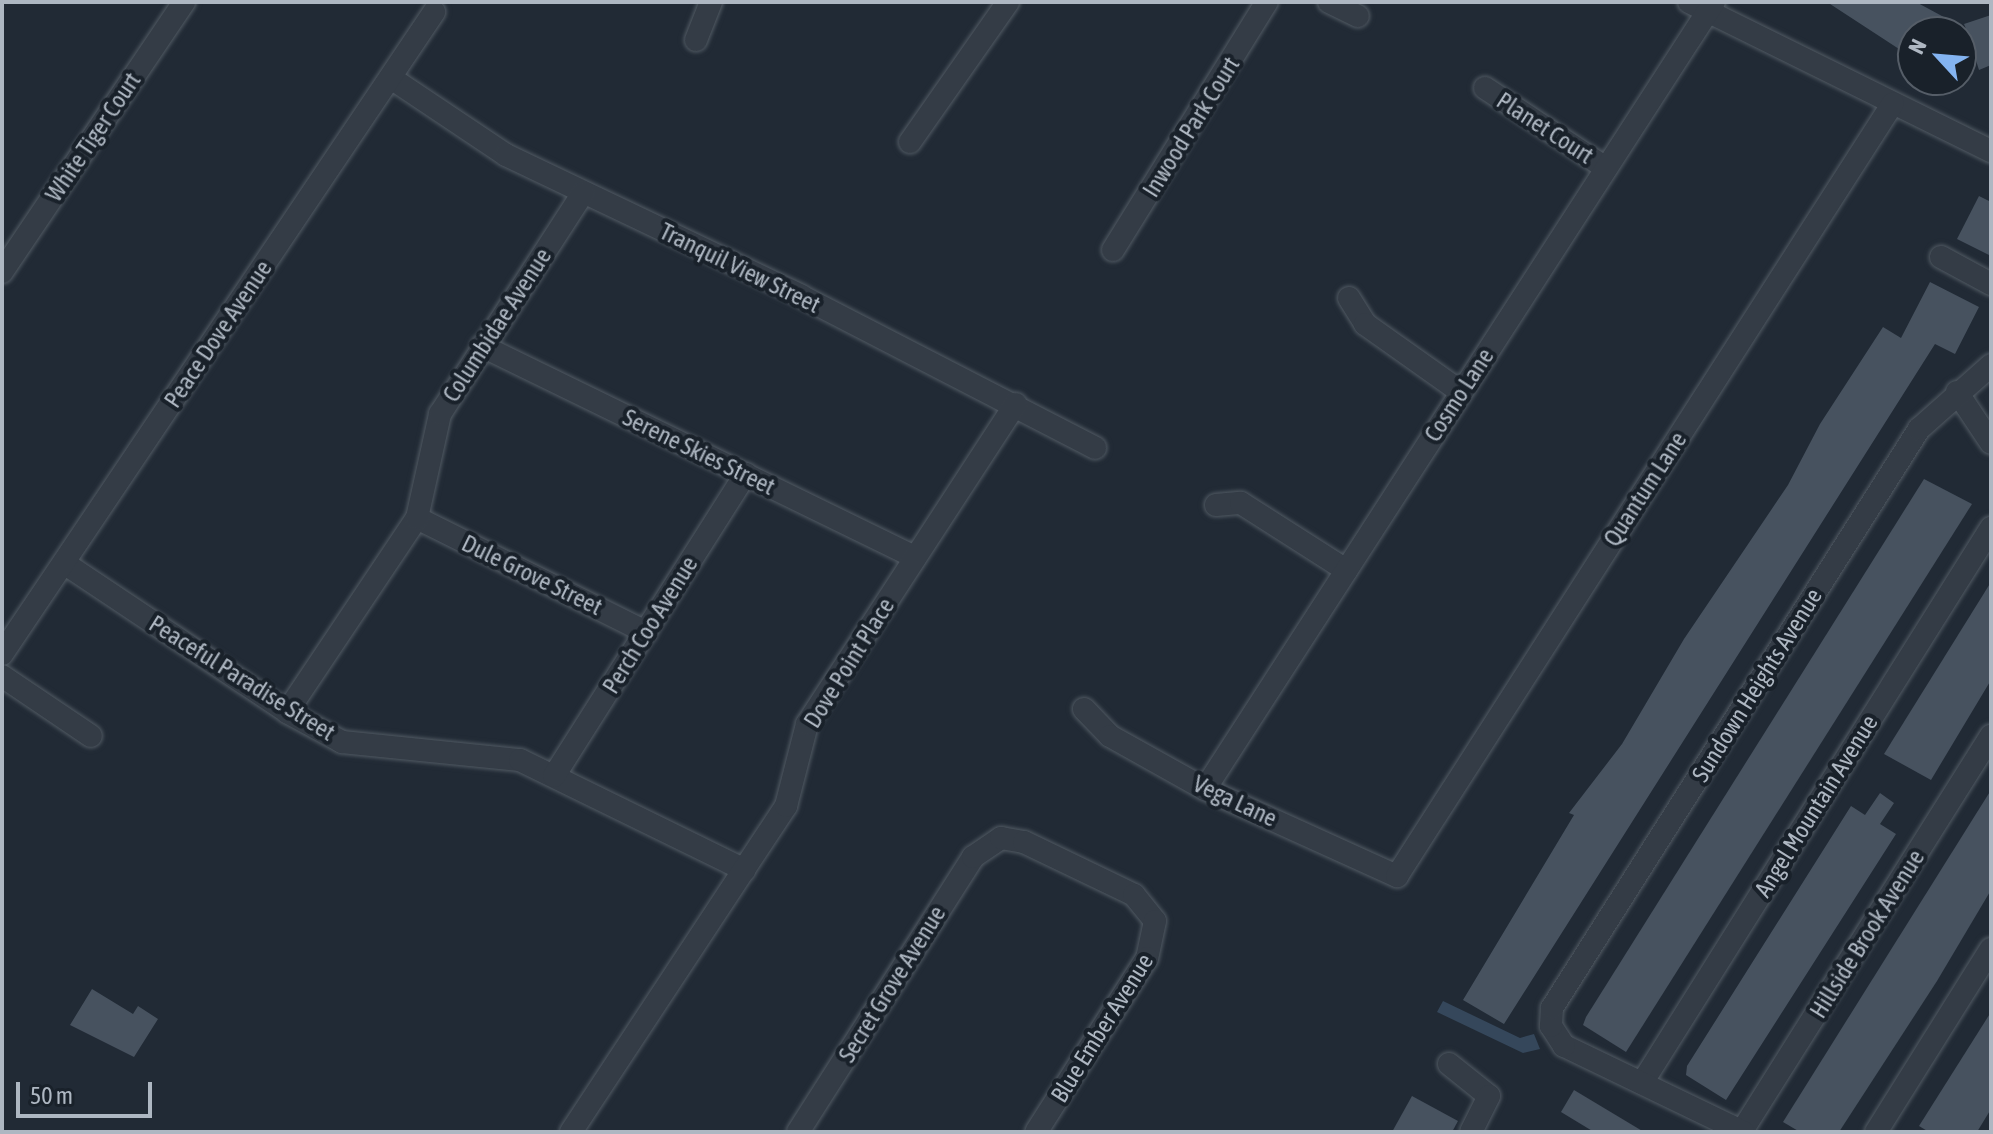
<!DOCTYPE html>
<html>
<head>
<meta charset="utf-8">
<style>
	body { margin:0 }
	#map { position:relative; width:1993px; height:1134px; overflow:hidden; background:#212a35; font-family:"Asap Condensed",sans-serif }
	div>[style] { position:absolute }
	.water>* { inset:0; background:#35475b }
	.building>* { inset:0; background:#47525f }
	.roads { filter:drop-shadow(0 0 2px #515a63) drop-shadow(0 0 2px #515a63) }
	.minor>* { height:22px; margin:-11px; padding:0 11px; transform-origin:11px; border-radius:11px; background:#343c46 }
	span { translate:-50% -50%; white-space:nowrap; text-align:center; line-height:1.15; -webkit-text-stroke:8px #19212a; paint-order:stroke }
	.street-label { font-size:24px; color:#aeb7c2 }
	.frame { position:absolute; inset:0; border:4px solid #aeb7c2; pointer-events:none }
	.north { position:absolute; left:1897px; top:16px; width:80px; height:80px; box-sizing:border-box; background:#19212a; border:2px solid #555d67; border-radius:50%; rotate:296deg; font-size:22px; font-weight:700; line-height:32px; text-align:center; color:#aeb7c2 }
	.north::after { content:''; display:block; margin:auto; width:28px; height:36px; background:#84b4f1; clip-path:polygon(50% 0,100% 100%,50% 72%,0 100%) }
	.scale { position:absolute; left:16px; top:1082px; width:136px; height:36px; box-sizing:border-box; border:4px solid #aeb7c2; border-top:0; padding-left:10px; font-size:24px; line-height:28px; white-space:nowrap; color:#aeb7c2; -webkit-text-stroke:6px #19212a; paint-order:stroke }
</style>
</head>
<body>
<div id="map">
	<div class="water">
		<div style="clip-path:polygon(1443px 1001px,1520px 1038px,1534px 1034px,1540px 1049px,1523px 1053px,1437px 1012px)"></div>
	</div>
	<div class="building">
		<div style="clip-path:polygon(1827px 2px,1916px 2px,1966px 29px,1964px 24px,1991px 15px,1991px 65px,1979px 70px,1967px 32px,1913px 32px,1913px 47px,1904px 42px,1899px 49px)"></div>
		<div style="clip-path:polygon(1979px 196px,1991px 202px,1991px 256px,1957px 239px)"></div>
		<div style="clip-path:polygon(1930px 282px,1979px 307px,1955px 354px,1935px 344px,1504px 1024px,1463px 1000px,1574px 815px,1569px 813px,1622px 744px,1684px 639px,1788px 485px,1820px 424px,1883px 327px,1901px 338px)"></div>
		<div style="clip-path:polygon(1924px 479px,1972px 504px,1626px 1052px,1583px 1025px,1586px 1017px)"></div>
		<div style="clip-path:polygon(1991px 582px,1991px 680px,1931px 780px,1884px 754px)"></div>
		<div style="clip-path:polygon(1991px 790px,1991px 890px,1937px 981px,1839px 1132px,1800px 1132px,1783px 1122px)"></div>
		<div style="clip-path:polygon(1880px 793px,1894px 803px,1880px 824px,1896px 834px,1726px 1100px,1686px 1075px,1687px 1066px,1851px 806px,1865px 815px)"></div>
		<div style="clip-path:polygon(92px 989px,133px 1014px,138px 1006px,158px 1019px,134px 1057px,70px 1025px)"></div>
		<div style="clip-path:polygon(1991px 1012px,1991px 1109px,1977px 1132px,1929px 1132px,1919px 1126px)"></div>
		<div style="clip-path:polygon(1574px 1090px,1644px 1132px,1594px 1132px,1561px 1112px)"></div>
		<div style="clip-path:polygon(1412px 1096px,1458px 1121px,1452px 1132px,1392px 1132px)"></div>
	</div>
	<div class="roads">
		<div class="minor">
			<div style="left:1329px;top:2px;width:32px;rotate:26deg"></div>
			<div style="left:1689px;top:2px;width:337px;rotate:26.3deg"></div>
			<div style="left:696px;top:40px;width:41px;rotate:-68.5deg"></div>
			<div style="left:391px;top:78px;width:138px;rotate:33.8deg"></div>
			<div style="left:506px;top:155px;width:327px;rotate:25.5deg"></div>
			<div style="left:801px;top:296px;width:331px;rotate:27.3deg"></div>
			<div style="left:1485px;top:88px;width:145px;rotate:33.5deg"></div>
			<div style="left:910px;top:142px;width:171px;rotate:-55deg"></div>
			<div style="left:1113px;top:250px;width:292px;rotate:-58.2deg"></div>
			<div style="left:1941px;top:257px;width:57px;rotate:28.4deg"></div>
			<div style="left:2px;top:272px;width:326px;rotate:-56deg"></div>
			<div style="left:1349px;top:298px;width:31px;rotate:58deg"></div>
			<div style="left:1365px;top:324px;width:118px;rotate:35.3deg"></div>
			<div style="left:482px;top:346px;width:482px;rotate:26deg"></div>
			<div style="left:1957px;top:392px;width:61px;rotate:56.3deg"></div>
			<div style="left:1216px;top:505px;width:25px;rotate:-5deg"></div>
			<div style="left:1241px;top:503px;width:125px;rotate:32.5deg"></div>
			<div style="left:417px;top:518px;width:256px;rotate:26.5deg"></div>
			<div style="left:64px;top:563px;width:268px;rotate:33.7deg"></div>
			<div style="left:287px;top:712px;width:63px;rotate:28.6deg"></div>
			<div style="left:342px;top:742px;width:179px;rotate:5.8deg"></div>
			<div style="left:520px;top:760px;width:250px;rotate:26.1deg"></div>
			<div style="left:2px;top:654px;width:774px;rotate:-56.06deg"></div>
			<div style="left:2px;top:676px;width:107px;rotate:34deg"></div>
			<div style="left:1084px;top:709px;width:37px;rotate:46deg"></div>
			<div style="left:1110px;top:736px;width:109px;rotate:29.2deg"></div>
			<div style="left:1205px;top:789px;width:211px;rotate:24.4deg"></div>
			<div style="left:1397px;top:876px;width:918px;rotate:-57.31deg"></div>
			<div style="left:287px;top:712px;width:234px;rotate:-56.2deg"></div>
			<div style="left:417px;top:518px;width:107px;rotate:-77.5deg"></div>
			<div style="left:440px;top:414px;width:263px;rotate:-57.1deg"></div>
			<div style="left:554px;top:776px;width:358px;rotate:-57.6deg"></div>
			<div style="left:1205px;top:789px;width:937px;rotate:-57.11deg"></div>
			<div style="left:1449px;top:1064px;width:51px;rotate:38.7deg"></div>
			<div style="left:1489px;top:1096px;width:40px;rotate:116.6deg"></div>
			<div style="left:1642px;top:1083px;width:656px;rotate:-57.84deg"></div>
			<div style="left:1742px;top:1131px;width:467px;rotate:-57.8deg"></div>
			<div style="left:571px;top:1132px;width:391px;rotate:-56.6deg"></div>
			<div style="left:786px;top:806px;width:85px;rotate:-75.6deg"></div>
			<div style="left:807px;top:724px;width:382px;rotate:-56.9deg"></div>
			<div style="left:798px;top:1132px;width:326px;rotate:-57.5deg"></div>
			<div style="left:973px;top:857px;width:34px;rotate:-34deg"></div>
			<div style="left:1001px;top:838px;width:23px;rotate:10deg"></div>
			<div style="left:1024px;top:842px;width:122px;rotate:25.7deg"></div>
			<div style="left:1134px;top:895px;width:33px;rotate:51deg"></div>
			<div style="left:1155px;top:921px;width:38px;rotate:102deg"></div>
			<div style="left:1147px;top:958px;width:206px;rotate:122.5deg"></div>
			<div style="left:1743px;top:1132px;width:199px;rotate:-154.3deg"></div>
			<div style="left:1564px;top:1046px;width:24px;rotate:-123deg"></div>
			<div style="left:1551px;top:1026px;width:18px;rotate:-87deg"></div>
			<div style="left:1552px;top:1008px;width:686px;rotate:-57.63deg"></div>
			<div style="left:1919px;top:429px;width:96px;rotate:-41.6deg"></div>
			<div style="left:1876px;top:1132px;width:216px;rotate:-57.9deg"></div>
		</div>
	</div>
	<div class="street-label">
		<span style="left:1191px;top:127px;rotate:-58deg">Inwood Park Court</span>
		<span style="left:1545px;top:128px;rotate:33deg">Planet Court</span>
		<span style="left:93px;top:137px;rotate:-56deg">White Tiger Court</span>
		<span style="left:740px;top:268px;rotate:26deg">Tranquil View Street</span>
		<span style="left:497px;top:325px;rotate:-57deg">Columbidae Avenue</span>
		<span style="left:218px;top:334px;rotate:-56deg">Peace Dove Avenue</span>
		<span style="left:1459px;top:395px;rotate:-57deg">Cosmo Lane</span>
		<span style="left:699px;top:452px;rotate:26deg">Serene Skies Street</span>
		<span style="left:1645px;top:489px;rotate:-57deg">Quantum Lane</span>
		<span style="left:532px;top:575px;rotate:26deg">Dule Grove Street</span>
		<span style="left:650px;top:625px;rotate:-58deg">Perch Coo Avenue</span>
		<span style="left:849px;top:663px;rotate:-58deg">Dove Point Place</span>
		<span style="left:242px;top:678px;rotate:32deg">Peaceful Paradise Street</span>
		<span style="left:1757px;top:685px;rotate:-58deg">Sundown Heights Avenue</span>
		<span style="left:1235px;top:801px;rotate:25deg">Vega Lane</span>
		<span style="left:1816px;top:806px;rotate:-58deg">Angel Mountain Avenue</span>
		<span style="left:1867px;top:934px;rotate:-58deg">Hillside Brook Avenue</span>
		<span style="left:892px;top:984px;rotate:-58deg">Secret Grove Avenue</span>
		<span style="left:1102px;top:1028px;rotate:-58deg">Blue Ember Avenue</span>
	</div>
	<div class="frame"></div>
	<div class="north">N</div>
	<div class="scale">50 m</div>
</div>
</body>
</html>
